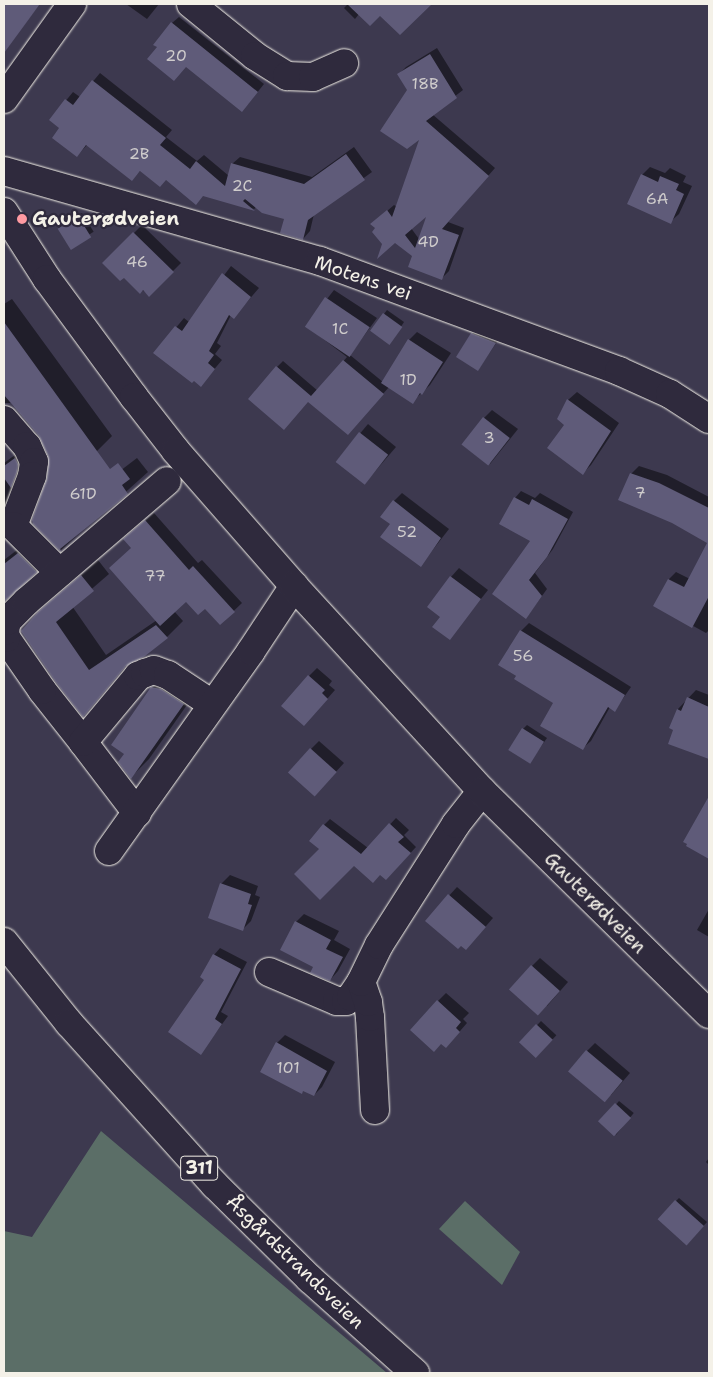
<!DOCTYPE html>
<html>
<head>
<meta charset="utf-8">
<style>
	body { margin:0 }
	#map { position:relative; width:713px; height:1377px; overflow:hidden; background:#3d394f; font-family:"Shantell Sans",sans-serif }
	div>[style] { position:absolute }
	.green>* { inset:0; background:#5b6e67 }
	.shadow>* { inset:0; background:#0007; transform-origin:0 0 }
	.building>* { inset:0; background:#5f5b79; transform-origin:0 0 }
	.roads { filter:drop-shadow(0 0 1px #f4f1e8) drop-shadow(0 0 1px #f4f1e8) }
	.minor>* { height:28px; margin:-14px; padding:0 14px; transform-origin:14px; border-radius:14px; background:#2f2a3d }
	.major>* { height:28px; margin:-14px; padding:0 14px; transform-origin:14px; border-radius:14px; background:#2f2a3d }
	.dots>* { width:14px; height:14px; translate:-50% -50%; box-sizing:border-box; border:2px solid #2f2a3d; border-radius:50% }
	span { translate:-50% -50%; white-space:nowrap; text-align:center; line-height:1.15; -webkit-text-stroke:4.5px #2f2a3d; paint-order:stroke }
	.number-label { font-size:16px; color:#cfcccc }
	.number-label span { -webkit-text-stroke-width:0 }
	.shield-label span { padding:1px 4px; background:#2f2a3d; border:1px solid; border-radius:4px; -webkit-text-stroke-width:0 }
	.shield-label { font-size:18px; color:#f4f1e8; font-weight:700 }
	.poi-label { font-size:19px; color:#f4f1e8; font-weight:700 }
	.left { translate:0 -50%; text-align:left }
	.street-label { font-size:19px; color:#f4f1e8 }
	.frame { position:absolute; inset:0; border:5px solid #f4f1e8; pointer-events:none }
</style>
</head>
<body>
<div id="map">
	<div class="green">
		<div style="clip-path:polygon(101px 1131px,387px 1373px,4px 1373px,4px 1231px,32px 1237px)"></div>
		<div style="clip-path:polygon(465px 1201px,520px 1252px,502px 1285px,439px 1229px)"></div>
	</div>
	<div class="shadow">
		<div style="clip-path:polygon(4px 4px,40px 4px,12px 40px,4px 34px)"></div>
		<div style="clip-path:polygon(126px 4px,159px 4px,147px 19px)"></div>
		<div style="clip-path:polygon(348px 4px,430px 4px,400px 34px,380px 14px,359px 14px,355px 19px,344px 8px)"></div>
		<div style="clip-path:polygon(179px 17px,264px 84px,248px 104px,158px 47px,172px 23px)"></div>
		<div style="clip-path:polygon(evenodd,437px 48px,463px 90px,432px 114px,495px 168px,448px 222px,464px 228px,449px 271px,442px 278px,395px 242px,383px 244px,379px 218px,394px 205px,397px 207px,422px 137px,409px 90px,399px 74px,406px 67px,437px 48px,428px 214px,419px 239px,411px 228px,428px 214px)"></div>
		<div style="clip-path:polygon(100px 73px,172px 130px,166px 137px,197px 161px,204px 155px,229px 176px,232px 164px,240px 157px,312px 177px,354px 147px,372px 172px,314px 214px,310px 231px,303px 239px,285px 218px,257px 207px,254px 209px,204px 195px,141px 170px,132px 180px,87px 145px,77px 156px,61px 128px,50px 120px,73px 92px,80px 97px)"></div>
		<div style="clip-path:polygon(650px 167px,665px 173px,670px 168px,686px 176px,683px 182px,692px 186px,679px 214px,670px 222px,642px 175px)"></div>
		<div style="left:82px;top:213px;width:22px;height:28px;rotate:58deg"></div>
		<div style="clip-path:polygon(142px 225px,181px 263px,149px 295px,104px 263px)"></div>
		<div style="clip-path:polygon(231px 266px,259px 288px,234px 317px,231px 315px,217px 343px,221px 346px,215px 354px,222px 360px,201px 385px,155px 353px,184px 318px,189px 322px)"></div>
		<div style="clip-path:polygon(334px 290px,377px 318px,350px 355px,383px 382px,409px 340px,417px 332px,451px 353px,430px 385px,412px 402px,389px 387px,348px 434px,277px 367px,283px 361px,318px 391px,347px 357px,306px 326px)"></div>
		<div style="clip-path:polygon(12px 299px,112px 436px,97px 451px,45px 487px,51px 464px,42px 439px,11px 403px,4px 403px,4px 304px)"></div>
		<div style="clip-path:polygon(387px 310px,404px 322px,393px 339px,384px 314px)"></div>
		<div style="clip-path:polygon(476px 330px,499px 339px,478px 370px,472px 334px)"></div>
		<div style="clip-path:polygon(577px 392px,619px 423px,591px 465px,583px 473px,566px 425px,558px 419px,568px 400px)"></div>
		<div style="clip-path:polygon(492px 410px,518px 429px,490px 464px,484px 418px)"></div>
		<div style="clip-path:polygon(368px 424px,396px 447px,372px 475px,337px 461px)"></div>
		<div style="clip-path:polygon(30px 444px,4px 515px,4px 463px)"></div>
		<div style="clip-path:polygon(137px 458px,148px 472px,61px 550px,45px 534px,65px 513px)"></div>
		<div style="clip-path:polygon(639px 466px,667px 475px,709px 497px,709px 630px,706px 633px,655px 605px,669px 579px,676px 572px,690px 579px,709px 543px,631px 474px)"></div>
		<div style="clip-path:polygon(521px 491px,535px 498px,540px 493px,573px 512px,553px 549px,535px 573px,547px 589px,526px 618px,532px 541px,515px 498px)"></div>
		<div style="clip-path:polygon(402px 493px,449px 529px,421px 565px,392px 524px,394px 501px)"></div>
		<div style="clip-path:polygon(154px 513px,198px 563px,202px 560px,242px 603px,220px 624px,205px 607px,186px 601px,174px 611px,183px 621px,167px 637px,130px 662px,83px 715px,39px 613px,98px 560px,109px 574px,72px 606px,106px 655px,157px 620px,133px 548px,133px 531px)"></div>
		<div style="clip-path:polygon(39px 533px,56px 551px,4px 602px,4px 560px)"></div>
		<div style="clip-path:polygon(459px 568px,488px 590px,450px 638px,442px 616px,451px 577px)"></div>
		<div style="clip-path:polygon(529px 623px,631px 687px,615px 710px,610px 707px,591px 741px,583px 748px,555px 703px,500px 665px,521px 631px)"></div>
		<div style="clip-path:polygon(317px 668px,332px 681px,329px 685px,335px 690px,312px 716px,309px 676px)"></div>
		<div style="clip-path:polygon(171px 670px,201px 685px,149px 759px,131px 777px,125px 754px,152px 688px)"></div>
		<div style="clip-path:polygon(696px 690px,709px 695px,709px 740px,671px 728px,678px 709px)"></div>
		<div style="clip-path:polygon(527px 725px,547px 738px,530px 762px,523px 729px)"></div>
		<div style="clip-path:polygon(319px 741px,344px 763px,322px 787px,311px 749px)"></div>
		<div style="clip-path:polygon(396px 818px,409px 830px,404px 835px,416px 847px,392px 873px,380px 874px,321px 849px,324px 825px,330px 819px,368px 848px)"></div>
		<div style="clip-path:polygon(230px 875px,258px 886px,255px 895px,260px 897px,251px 921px,243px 929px,221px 884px)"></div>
		<div style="clip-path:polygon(457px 887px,493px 918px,474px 940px,426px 921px)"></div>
		<div style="clip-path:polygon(709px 909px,709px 937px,697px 930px)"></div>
		<div style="clip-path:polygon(304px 914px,339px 931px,334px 940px,350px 949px,338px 971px,330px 980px,315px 966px,282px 949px,296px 922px)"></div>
		<div style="clip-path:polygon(220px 948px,247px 962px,221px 1012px,228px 1016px,201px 1053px,206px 979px,214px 955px)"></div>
		<div style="clip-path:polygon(540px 958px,568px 982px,547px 1006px,532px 966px)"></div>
		<div style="clip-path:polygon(446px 993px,469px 1013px,463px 1019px,467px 1023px,454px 1038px,438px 1001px)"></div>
		<div style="left:541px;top:1021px;width:21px;height:29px;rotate:43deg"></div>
		<div style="clip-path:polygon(285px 1035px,335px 1062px,322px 1087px,314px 1095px,277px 1043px)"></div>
		<div style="clip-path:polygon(595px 1043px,630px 1073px,611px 1095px,587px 1051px)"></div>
		<div style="left:619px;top:1101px;width:19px;height:28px;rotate:39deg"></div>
		<div style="clip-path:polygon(709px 1158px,709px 1165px,706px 1162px)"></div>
		<div style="clip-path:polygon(679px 1198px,707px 1222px,691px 1240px,676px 1201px)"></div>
	</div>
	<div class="building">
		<div style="clip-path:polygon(4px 4px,40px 4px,4px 53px)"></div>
		<div style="clip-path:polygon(347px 4px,432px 4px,400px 35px,380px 16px,370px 26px)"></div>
		<div style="clip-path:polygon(171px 22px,258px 92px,242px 112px,186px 67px,174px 81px,147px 59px,157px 47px,153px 45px)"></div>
		<div style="clip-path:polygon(evenodd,430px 54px,457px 98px,426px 121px,489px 176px,442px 229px,459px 235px,442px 280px,408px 267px,412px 256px,395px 243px,377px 259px,382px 244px,372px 232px,375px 228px,370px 224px,387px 210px,392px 217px,419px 140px,407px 149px,380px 131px,407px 90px,397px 74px,430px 54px,426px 217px,424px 223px,415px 248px,405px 235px,426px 217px)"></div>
		<div style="clip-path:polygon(92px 80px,166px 138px,160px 145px,190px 169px,196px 161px,225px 186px,231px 163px,304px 184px,346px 154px,365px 180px,308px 220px,303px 240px,280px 233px,284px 219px,262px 213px,245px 199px,243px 201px,255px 211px,203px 196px,196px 205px,166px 180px,160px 187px,140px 171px,132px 181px,86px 145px,77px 157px,52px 138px,59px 128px,49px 120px,65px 99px,73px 105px)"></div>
		<div style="clip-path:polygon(641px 174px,658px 182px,660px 176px,679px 184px,676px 190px,684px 194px,671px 224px,627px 204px)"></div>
		<div style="left:78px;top:216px;width:25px;height:24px;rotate:58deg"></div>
		<div style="clip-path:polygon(133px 232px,174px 272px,149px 297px,143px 290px,140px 294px,124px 278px,120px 281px,102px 263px)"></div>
		<div style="clip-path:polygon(222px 273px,251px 297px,234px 319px,229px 315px,209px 351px,214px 355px,208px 363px,215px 369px,201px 387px,194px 381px,192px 383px,153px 353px,175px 326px,182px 331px)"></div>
		<div style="left:325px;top:297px;width:54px;height:36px;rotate:34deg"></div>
		<div style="left:383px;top:313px;width:24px;height:22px;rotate:36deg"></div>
		<div style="clip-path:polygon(4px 322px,110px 469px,118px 463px,130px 479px,122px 485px,128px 494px,60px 549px,61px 552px,33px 524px,32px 520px,47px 478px,48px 456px,39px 436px,4px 395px)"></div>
		<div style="clip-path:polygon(471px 333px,496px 343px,478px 371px,456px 357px)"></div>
		<div style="clip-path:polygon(408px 339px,443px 362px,422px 395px,420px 393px,413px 404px,381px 383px)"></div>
		<div style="clip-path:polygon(343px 360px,384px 394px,348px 435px,308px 402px,284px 430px,248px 399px,276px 366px,311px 396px)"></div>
		<div style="clip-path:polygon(567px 399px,611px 431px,583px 475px,547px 448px,564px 425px,557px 419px)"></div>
		<div style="left:483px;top:417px;width:34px;height:35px;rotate:38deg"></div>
		<div style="left:359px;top:432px;width:37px;height:38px;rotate:38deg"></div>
		<div style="clip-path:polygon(15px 458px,18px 464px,17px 472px,11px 488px,4px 478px,4px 466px)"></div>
		<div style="clip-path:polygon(630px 473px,659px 483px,709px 508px,709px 596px,692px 628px,653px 606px,668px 579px,684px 587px,707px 543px,672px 523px,618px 500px)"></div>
		<div style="clip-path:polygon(514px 497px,529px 505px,532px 499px,568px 519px,547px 557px,529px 580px,542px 596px,526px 619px,492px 594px,530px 541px,499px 524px)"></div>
		<div style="clip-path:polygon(393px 500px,441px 538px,421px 567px,380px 537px,390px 524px,380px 517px)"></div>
		<div style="clip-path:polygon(145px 520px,189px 570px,193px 566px,235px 612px,220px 625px,205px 609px,198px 615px,186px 602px,160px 626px,109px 568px,131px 548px,123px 539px)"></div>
		<div style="clip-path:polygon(18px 553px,37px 572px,4px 602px,4px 564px)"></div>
		<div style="clip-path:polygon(81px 575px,94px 591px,56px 622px,89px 670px,156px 625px,168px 638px,145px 656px,126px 666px,83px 717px,55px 681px,21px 631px,38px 612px)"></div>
		<div style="clip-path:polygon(450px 576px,481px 599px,450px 640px,432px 627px,440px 617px,427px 607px)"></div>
		<div style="clip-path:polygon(520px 630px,625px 695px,615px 712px,608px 707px,583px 750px,540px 726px,553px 703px,514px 679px,516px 676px,498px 665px)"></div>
		<div style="clip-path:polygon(308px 675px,325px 690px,322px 693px,328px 699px,304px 726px,281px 706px)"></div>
		<div style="clip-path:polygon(151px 687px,161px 689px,184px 704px,131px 779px,118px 762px,124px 754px,111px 745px)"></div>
		<div style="clip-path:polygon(687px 697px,709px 707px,709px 759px,668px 744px,673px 730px,669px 728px,677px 709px,681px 711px)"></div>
		<div style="left:522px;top:728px;width:26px;height:26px;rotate:32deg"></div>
		<div style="left:310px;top:748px;width:36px;height:33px;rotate:42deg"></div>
		<div style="clip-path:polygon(709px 796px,709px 859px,686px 846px,687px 844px,683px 842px)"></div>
		<div style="clip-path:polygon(389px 823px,404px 837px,398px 842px,411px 853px,386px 880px,380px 875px,373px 883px,354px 866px,320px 900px,294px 874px,319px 849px,309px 841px,323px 824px,361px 854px)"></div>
		<div style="clip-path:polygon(220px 883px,251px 894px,248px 904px,252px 905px,243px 931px,208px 918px)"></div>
		<div style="clip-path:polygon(448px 894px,486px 927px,466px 950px,461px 946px,458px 949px,425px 921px)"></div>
		<div style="clip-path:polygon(295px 921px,331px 940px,326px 949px,343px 957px,330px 981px,310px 973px,313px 967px,280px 950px)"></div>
		<div style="clip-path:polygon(213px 954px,241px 969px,215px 1019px,222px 1024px,201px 1055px,168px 1032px,204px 980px,200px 977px)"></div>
		<div style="left:531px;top:965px;width:39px;height:33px;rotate:42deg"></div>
		<div style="clip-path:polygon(437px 1000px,461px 1022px,456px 1028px,460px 1032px,446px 1048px,441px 1044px,434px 1052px,410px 1030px)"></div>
		<div style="left:536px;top:1024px;width:23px;height:25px;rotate:43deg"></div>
		<div style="clip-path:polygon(276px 1042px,327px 1071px,314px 1096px,303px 1091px,302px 1094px,260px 1072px)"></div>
		<div style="left:586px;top:1050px;width:48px;height:28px;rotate:40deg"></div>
		<div style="left:615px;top:1103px;width:22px;height:25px;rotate:43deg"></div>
		<div style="left:675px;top:1200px;width:39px;height:26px;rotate:42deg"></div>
	</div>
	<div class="roads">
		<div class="minor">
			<div style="left:191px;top:4px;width:82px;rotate:39.1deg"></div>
			<div style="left:255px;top:56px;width:38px;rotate:32deg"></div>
			<div style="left:287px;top:76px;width:26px;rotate:2deg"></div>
			<div style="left:313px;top:77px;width:34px;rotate:-24deg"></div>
			<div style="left:4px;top:99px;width:117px;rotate:-54.4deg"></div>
			<div style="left:4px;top:171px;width:329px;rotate:15.9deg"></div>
			<div style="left:320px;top:261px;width:319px;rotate:20.2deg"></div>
			<div style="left:619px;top:371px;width:56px;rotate:24.3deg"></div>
			<div style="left:670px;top:394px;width:46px;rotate:32.7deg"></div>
			<div style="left:4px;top:420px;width:35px;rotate:49deg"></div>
			<div style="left:27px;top:446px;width:17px;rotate:66deg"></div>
			<div style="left:34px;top:462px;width:14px;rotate:98deg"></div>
			<div style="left:32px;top:476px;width:53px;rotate:110.8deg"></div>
			<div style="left:13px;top:526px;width:66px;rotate:45deg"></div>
			<div style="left:83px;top:742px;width:66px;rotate:-128.3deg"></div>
			<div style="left:42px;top:690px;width:63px;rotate:-124.7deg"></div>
			<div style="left:6px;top:638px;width:7px;rotate:-98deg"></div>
			<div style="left:5px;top:631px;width:10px;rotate:-79deg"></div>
			<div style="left:7px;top:621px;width:28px;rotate:-45deg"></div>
			<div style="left:27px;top:601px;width:184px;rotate:-40.6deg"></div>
			<div style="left:137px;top:813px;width:89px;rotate:-127.3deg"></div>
			<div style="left:83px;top:742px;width:86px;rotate:-50.2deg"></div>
			<div style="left:138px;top:676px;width:8px;rotate:-23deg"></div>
			<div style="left:145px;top:673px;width:9px;rotate:-18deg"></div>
			<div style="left:154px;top:670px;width:15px;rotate:20deg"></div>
			<div style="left:168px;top:675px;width:53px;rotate:33.4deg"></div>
			<div style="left:109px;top:851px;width:245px;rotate:-54.6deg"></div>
			<div style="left:251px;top:651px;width:78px;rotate:-56.5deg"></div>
			<div style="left:269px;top:972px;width:74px;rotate:23.1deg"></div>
			<div style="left:337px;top:1001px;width:9px"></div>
			<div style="left:346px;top:1001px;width:6px;rotate:-39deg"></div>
			<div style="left:351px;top:997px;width:18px;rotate:-56deg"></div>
			<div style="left:375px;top:1110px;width:93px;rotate:-93.1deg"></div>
			<div style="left:370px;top:1017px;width:15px;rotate:-98deg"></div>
			<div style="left:368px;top:1002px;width:21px;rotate:-109deg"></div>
			<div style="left:361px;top:982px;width:41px;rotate:-64.1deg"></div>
			<div style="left:379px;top:945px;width:143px;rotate:-57.5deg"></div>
			<div style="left:456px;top:824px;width:42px;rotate:-51.8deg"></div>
		</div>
		<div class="major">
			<div style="left:4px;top:212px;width:80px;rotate:57.3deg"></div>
			<div style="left:47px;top:279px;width:147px;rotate:53.6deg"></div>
			<div style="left:134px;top:397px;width:68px;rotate:52.1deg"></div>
			<div style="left:176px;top:451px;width:179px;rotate:48.8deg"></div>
			<div style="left:294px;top:586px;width:278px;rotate:47.5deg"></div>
			<div style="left:482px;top:791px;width:318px;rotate:44.5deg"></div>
			<div style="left:4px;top:942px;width:104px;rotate:51.3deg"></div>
			<div style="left:69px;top:1023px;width:218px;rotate:48deg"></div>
			<div style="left:215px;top:1185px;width:134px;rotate:44.7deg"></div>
			<div style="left:310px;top:1279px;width:141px;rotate:41.8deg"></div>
		</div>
	</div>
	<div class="dots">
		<div style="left:22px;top:219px;background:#ff9aa2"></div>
	</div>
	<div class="number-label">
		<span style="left:176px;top:56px">20</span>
		<span style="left:425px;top:84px">18B</span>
		<span style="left:139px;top:154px">2B</span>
		<span style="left:242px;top:186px">2C</span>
		<span style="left:657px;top:199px">6A</span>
		<span style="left:428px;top:242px">4D</span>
		<span style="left:137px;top:262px">46</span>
		<span style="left:340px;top:329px">1C</span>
		<span style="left:408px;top:380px">1D</span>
		<span style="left:489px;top:438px">3</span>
		<span style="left:640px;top:493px">7</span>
		<span style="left:83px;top:494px">61D</span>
		<span style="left:407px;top:532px">52</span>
		<span style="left:155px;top:576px">77</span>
		<span style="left:523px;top:656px">56</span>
		<span style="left:288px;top:1068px">101</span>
	</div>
	<div class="shield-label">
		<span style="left:199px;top:1168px">311</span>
	</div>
	<div class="poi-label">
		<span class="left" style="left:32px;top:219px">Gauterødveien</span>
	</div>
	<div class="street-label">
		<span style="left:363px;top:278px;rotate:19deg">Motens vei</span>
		<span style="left:595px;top:903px;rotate:45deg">Gauterødveien</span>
		<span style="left:295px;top:1262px;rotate:44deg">Åsgårdstrandsveien</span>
	</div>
	<div class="frame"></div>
</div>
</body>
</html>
